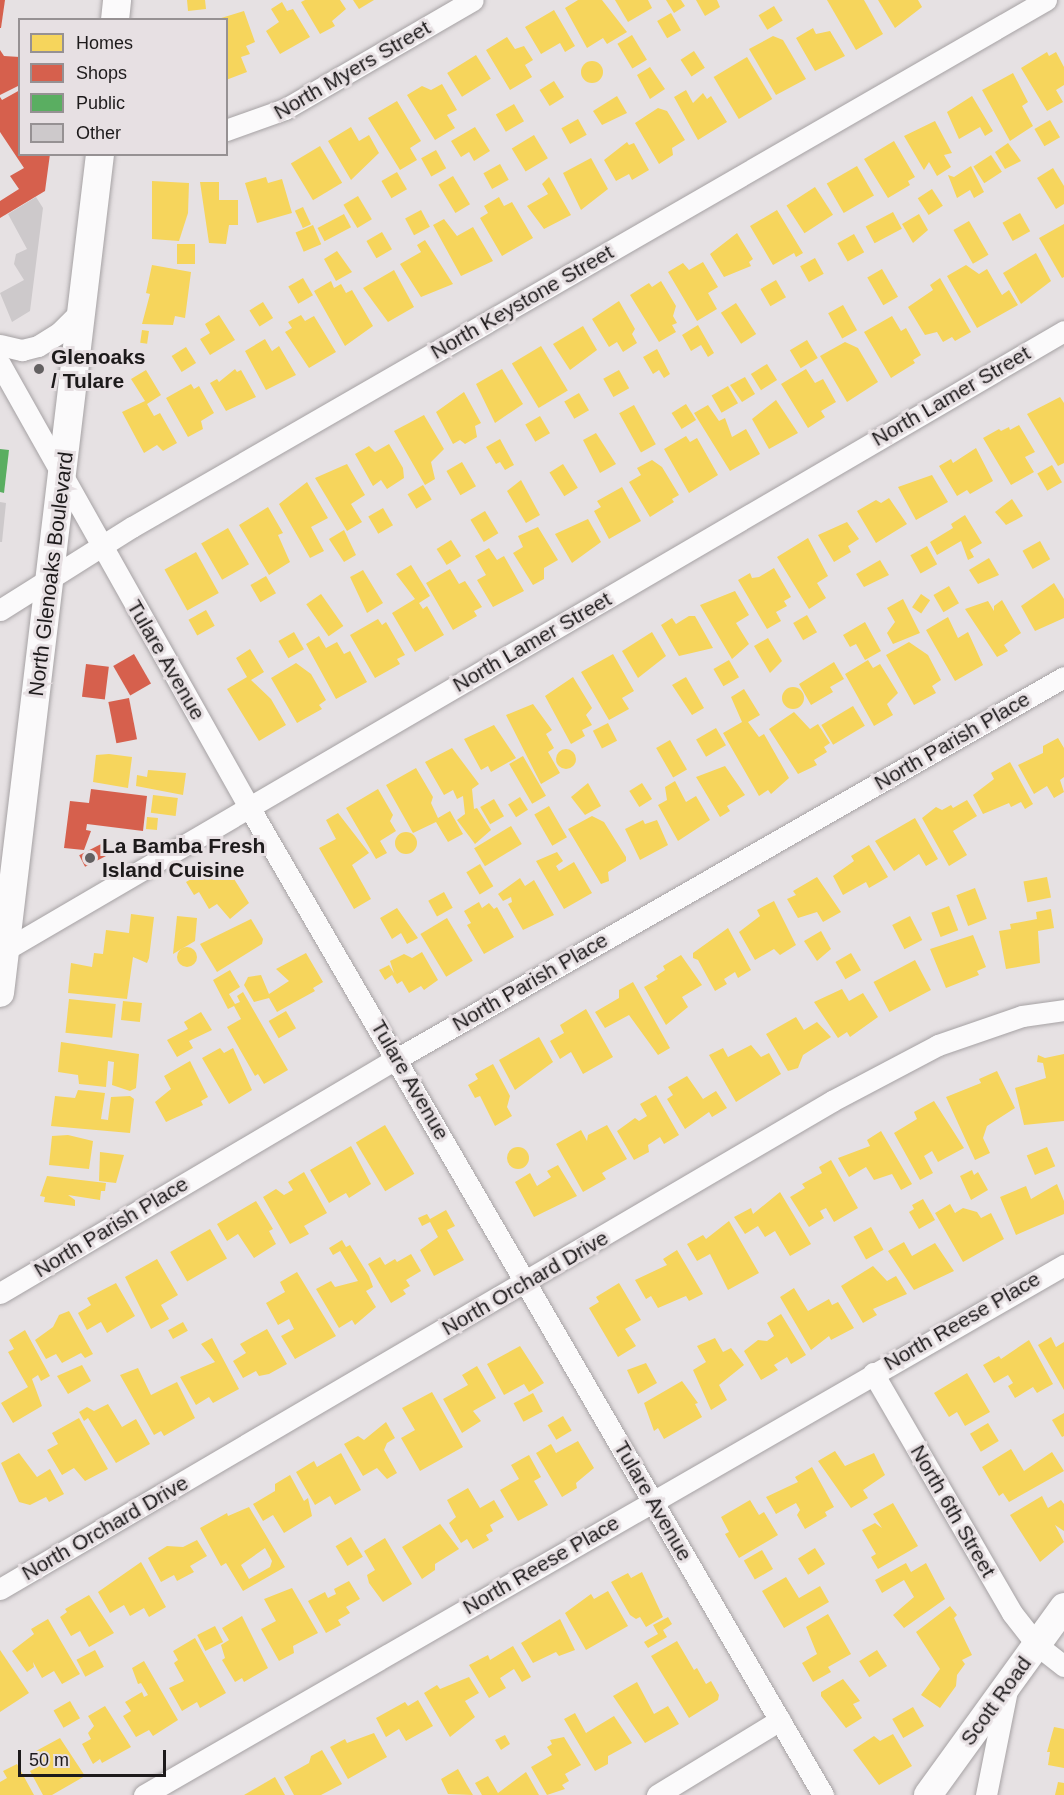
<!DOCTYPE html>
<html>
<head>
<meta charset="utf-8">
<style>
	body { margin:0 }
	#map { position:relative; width:1064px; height:1795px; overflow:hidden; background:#e6e1e3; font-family:Arial,sans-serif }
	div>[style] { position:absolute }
	.homes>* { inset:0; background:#f6d55c; transform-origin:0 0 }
	.round { border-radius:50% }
	.shops>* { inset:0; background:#d6604d; transform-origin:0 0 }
	.public>* { inset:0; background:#5aae61 }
	.building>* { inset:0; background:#cdc9cb }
	.roads { filter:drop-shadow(0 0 2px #a6a2a4) drop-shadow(0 0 2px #a6a2a4) }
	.street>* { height:21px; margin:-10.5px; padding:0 10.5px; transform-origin:10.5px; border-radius:10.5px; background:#fbfafb }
	.secondary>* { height:28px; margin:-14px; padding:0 14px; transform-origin:14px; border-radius:14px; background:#fbfafb }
	.dots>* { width:16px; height:16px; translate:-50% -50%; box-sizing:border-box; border:3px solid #e7e0e3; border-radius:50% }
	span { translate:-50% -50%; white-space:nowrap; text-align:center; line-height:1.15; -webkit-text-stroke:6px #e7e0e3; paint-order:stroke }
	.street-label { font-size:21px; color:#1d1a1b }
	.poi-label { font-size:21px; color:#1d1a1b; font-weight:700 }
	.left { translate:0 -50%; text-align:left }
	.legend { position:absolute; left:18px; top:18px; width:210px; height:138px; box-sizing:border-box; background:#e7e0e3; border:2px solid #969193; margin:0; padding:8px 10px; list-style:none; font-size:18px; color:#1d1a1b }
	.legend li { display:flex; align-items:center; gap:12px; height:30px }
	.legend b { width:30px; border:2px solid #969193 }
	.scale { position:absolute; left:18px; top:1750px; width:148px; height:27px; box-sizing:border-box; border:3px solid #1d1a1b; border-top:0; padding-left:8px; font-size:18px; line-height:21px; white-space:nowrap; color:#1d1a1b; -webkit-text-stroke:4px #e7e0e3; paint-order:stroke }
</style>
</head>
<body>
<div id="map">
	<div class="homes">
		<div style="clip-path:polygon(187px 0,205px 0,206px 9px,188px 11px)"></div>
		<div style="clip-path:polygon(305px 0,340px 0,346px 9px,332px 21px,335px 26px,320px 34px,301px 2px)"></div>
		<div style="clip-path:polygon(353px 0,374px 0,359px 9px)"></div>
		<div style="clip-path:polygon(578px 0,602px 0,627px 32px,607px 44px,603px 38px,587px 48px,565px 8px)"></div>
		<div style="clip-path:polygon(615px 0,648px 0,652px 8px,628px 22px)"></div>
		<div style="clip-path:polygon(666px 0,681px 0,685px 6px,674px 13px)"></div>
		<div style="clip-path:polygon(696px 0,717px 0,720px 7px,705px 16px)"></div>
		<div style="clip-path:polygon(827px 0,864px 0,883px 34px,856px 50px)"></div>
		<div style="clip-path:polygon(878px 0,918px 0,922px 7px,895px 28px)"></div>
		<div style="clip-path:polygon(282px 2px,287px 11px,293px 9px,310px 37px,280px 54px,266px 31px,279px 22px,271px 9px)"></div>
		<div style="left:774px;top:6px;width:17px;height:18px;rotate:59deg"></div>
		<div style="clip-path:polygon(554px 10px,575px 46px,565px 52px,560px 43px,541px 54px,525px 27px)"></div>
		<div style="clip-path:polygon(244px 11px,255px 42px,246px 46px,250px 54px,241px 57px,247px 72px,226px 80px,226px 20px,218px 19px)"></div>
		<div style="left:671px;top:13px;width:20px;height:16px;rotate:60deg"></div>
		<div style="clip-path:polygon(813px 28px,816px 34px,830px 31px,845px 56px,815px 71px,796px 38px)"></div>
		<div style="left:632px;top:35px;width:29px;height:17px;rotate:59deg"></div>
		<div style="clip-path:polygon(773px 36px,783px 40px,806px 79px,776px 95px,749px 49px)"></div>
		<div style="clip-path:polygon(507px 37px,515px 49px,524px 46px,533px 60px,525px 65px,532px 77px,510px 90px,486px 50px)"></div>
		<div style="left:694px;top:51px;width:20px;height:16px;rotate:57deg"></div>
		<div style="clip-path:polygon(1047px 52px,1049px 56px,1056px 52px,1064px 67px,1064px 85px,1056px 90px,1063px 102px,1047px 111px,1021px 68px)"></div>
		<div style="left:476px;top:55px;width:28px;height:34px;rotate:58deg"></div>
		<div style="left:747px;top:57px;width:49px;height:39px;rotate:59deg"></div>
		<div class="round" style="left:581px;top:61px;width:22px;height:22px"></div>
		<div style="clip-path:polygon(650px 67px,665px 89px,650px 99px,637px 75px)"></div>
		<div style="clip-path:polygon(1013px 73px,1028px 102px,1022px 106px,1033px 126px,1010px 141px,982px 90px)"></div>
		<div style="left:554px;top:81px;width:19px;height:17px;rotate:58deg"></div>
		<div style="clip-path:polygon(442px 84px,457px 110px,447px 115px,455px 128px,435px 140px,407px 95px,422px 86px,431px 90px)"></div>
		<div style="clip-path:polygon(686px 90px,693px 103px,703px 93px,707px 99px,711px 96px,727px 122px,698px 140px,674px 97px)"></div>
		<div style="clip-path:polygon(617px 96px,627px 113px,602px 125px,593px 111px)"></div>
		<div style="clip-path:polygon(972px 96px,993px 131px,985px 136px,980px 127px,959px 139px,947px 112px)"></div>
		<div style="clip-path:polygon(397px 101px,421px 141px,410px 148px,417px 160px,400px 170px,368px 118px)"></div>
		<div style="left:514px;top:104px;width:20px;height:21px;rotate:60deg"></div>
		<div style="clip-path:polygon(658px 108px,667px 111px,685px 140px,672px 148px,673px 155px,659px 164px,635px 123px)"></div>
		<div style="left:578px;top:119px;width:18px;height:19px;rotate:61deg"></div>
		<div style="left:1050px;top:120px;width:20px;height:18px;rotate:60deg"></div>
		<div style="clip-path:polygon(935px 121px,952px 153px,944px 155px,951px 167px,937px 176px,929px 162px,924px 170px,904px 136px)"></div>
		<div style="clip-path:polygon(351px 127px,359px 141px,369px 135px,379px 153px,351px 180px,328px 141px)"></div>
		<div style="clip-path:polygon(475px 127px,490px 151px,474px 161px,469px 152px,461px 157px,451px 141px)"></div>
		<div style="left:534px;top:135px;width:27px;height:26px;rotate:59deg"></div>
		<div style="clip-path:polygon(894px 141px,915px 177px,908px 181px,910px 185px,888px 198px,864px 159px)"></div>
		<div style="clip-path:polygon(627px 142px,629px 145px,634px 143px,649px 170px,632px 180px,629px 174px,616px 181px,604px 160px)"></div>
		<div style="clip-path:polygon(1008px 143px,1021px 161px,1005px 169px,995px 152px)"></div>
		<div style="left:320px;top:146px;width:43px;height:34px;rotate:59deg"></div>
		<div style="left:436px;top:150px;width:21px;height:17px;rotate:61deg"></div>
		<div style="left:991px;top:155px;width:20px;height:21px;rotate:57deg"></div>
		<div style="clip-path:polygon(591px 158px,608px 189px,581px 210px,563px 173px)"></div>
		<div style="left:500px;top:164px;width:18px;height:19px;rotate:61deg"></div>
		<div style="left:857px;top:166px;width:34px;height:35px;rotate:60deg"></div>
		<div style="clip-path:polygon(971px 166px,984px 192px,974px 198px,970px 190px,957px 198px,948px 175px,954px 177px)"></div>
		<div style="clip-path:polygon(1053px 168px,1064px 186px,1064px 204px,1056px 209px,1037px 178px)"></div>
		<div style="left:397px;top:172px;width:20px;height:18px;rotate:60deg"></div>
		<div style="left:453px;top:176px;width:33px;height:17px;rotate:59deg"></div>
		<div style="clip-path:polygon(266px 177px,268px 183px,282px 179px,292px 213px,257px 223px,245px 183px)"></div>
		<div style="clip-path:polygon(549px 177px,571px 215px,544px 229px,527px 206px,548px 194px,542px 184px)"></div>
		<div style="clip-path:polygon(152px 181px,189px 183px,188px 213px,179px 241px,152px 239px)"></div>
		<div style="clip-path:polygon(200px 182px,219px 182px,219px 200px,238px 200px,238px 225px,229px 225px,226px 244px,209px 243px)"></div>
		<div style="left:815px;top:187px;width:33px;height:34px;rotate:57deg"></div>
		<div style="left:932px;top:189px;width:20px;height:17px;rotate:57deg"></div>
		<div style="left:358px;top:196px;width:27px;height:17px;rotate:59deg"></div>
		<div style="clip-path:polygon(499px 197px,504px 206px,512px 202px,533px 238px,502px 256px,480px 218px,488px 213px,484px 206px)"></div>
		<div style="left:303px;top:207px;width:19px;height:9px;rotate:65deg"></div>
		<div style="left:421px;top:210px;width:19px;height:18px;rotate:62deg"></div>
		<div style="clip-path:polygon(777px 210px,803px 253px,796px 257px,794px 253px,773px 265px,750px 226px)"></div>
		<div style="left:893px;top:212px;width:19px;height:31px;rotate:62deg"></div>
		<div style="left:1020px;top:213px;width:21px;height:20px;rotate:61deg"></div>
		<div style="left:344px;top:214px;width:15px;height:30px;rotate:62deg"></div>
		<div style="clip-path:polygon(919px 214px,928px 230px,913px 243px,902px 224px)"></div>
		<div style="clip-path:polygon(444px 219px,457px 236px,473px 227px,493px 261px,461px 276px,433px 225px)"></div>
		<div style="left:969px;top:221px;width:39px;height:18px;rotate:60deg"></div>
		<div style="clip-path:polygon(1064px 224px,1064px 277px,1062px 278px,1039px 238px)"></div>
		<div style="left:313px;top:225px;width:21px;height:19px;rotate:67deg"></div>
		<div style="left:382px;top:232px;width:20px;height:18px;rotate:60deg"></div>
		<div style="clip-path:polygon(737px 233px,753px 259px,749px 262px,751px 266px,724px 277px,710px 254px)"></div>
		<div style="left:854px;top:234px;width:21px;height:19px;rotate:61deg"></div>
		<div style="clip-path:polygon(425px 240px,453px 284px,421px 297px,400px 264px,421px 252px,417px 245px)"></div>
		<div style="left:177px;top:244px;width:18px;height:20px"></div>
		<div style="clip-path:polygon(337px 251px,352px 272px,336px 281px,324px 259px)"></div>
		<div style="clip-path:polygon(1036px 253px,1051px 281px,1021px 304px,1003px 273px)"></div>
		<div style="left:815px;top:258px;width:18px;height:17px;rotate:61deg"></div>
		<div style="clip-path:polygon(703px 262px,718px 287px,708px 293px,717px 309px,697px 321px,668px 272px,683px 263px,689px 270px)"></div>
		<div style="clip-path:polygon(152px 265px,191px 272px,185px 318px,175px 316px,173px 325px,142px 324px,150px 294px,146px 293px)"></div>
		<div style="clip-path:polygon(966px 265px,979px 274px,987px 269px,1002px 295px,1009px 290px,1018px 305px,977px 328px,947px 276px)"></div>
		<div style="left:882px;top:269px;width:32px;height:17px;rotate:60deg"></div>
		<div style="clip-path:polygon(394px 270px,414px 307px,388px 322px,363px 288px)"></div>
		<div style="left:303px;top:278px;width:20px;height:17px;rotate:60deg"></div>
		<div style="clip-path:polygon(940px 278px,971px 332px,955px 341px,952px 337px,943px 342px,937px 332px,925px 335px,908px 307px,933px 290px,930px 285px)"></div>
		<div style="left:776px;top:280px;width:20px;height:18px;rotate:60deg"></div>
		<div style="clip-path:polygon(331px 281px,334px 288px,341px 284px,346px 293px,352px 290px,373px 326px,345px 346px,314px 291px)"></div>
		<div style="clip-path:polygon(661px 281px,676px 306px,673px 316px,677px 323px,672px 325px,676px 332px,659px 342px,630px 295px,649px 283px,652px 287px)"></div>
		<div style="clip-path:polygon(619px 301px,635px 329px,632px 334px,637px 343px,623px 352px,617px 342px,609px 347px,592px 319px)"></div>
		<div style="left:263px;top:302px;width:19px;height:16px;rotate:58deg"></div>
		<div style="left:736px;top:303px;width:37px;height:18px;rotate:57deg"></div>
		<div style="left:843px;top:305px;width:29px;height:17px;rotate:61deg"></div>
		<div style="clip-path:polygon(219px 315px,235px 340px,210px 355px,200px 339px,210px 333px,205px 324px)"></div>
		<div style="clip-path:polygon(301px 315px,305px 321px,314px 316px,336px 352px,309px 368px,285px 332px,292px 328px,288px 322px)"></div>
		<div style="clip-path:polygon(892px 316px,901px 331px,906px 328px,921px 355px,913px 360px,915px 363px,891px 378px,864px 332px)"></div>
		<div style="clip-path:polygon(698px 325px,714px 353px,708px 357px,701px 345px,691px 351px,682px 335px)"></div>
		<div style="clip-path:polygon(583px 326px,597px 350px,570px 370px,553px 344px)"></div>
		<div style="left:142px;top:330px;width:7px;height:13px;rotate:8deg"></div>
		<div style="clip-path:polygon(265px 339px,272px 351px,279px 346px,296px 375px,266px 390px,245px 351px)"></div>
		<div style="left:807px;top:340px;width:21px;height:20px;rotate:59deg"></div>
		<div style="clip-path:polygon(845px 342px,858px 348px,878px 382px,847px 402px,820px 356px)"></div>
		<div style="left:541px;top:346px;width:52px;height:34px;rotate:59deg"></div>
		<div style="left:186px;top:347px;width:19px;height:17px;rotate:58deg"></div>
		<div style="clip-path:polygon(657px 349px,670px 374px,664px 378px,659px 370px,653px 374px,643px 357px)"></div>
		<div style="left:767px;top:364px;width:19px;height:19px;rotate:58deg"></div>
		<div style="clip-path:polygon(235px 369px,237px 372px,241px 370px,256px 397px,226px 411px,210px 383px,217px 379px,219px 382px)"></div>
		<div style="clip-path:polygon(502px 369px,523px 404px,495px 423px,476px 384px)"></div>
		<div style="clip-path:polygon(806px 369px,815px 383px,823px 379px,836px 402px,821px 411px,825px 417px,808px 428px,781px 384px)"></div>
		<div style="clip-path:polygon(146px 370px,161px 395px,147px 404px,154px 416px,160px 413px,177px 443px,163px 451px,157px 445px,144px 453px,122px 412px,145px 401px,131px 379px)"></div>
		<div style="left:619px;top:370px;width:21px;height:18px;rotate:61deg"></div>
		<div style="clip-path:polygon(745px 377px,755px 394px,742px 402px,730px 385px)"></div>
		<div style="clip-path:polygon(191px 384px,194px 389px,199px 386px,214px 413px,201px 421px,203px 429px,188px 437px,166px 398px)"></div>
		<div style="left:728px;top:386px;width:20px;height:19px;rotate:60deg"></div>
		<div style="clip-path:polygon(464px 392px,481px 423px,475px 426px,477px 437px,465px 444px,460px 440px,453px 444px,436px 412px)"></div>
		<div style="left:579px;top:393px;width:20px;height:17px;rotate:60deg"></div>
		<div style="clip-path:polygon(1060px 397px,1064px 403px,1064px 463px,1058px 466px,1027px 414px)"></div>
		<div style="clip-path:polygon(776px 400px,798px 433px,769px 449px,752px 419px)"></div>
		<div style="left:686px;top:404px;width:19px;height:17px;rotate:58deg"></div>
		<div style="left:634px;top:405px;width:45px;height:17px;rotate:61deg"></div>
		<div style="clip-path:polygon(708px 405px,719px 421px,725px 418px,732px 437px,746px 429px,760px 454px,730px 471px,694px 413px)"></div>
		<div style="clip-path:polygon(424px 415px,444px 449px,431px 462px,435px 479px,425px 485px,394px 431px)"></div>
		<div style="left:540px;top:416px;width:20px;height:17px;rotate:60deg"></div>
		<div style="clip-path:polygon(1019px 425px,1035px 452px,1025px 457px,1034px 472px,1011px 485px,983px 438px,999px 429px,1001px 431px,1009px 427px,1010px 430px)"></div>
		<div style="clip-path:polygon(596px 433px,616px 464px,600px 473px,583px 440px)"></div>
		<div style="clip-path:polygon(686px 436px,690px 442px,697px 438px,718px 475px,689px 493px,664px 449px)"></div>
		<div style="clip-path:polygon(500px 439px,514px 465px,505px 470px,500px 462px,496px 464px,486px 447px)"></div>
		<div style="clip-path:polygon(389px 444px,403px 468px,404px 478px,387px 489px,381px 480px,373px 486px,355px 454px,369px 446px,375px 452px)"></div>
		<div style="clip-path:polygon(976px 448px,993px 481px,970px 494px,967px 490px,957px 496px,939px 466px,951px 459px,953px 463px)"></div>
		<div style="clip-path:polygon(652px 460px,662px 467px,679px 495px,672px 499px,674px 502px,650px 517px,629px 482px,641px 475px,637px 468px)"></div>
		<div style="left:462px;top:462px;width:28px;height:18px;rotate:60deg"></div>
		<div style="clip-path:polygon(347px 464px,365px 495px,351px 504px,362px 522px,347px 531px,315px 478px)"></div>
		<div style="left:563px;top:464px;width:28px;height:16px;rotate:58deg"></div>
		<div style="left:1052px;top:465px;width:20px;height:17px;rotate:60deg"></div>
		<div style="clip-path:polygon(932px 475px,948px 502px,916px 520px,898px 487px)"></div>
		<div style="clip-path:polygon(521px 480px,540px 515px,526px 523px,507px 491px)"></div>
		<div style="clip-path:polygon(307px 482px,328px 518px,311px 527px,324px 551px,310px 558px,279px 504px)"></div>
		<div style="left:423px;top:485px;width:17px;height:18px;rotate:59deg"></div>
		<div style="clip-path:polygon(622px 487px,641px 521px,609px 539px,594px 511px,601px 507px,597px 501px)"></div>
		<div style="clip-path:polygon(889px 498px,907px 524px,876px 543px,857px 511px,876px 500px,881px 503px)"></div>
		<div style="clip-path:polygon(1012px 499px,1023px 516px,1006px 525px,995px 512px)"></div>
		<div style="clip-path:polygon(268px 507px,283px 533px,278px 535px,290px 562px,269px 575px,239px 525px)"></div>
		<div style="left:383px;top:508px;width:20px;height:17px;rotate:60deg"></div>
		<div style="left:485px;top:511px;width:26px;height:17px;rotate:59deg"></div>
		<div style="clip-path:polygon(965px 515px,982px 543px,970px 550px,974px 557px,968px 560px,961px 541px,937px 555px,930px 542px,953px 528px,951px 524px)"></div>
		<div style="clip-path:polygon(588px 519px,601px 542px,572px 563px,555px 534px)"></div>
		<div style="clip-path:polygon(847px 522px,859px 539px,848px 546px,851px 552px,834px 562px,818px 535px)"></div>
		<div style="clip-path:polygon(538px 527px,558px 560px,544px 568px,544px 579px,533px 585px,513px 553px,523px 547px,518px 536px)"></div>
		<div style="left:228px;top:528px;width:42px;height:31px;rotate:60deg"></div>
		<div style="clip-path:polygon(344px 530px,356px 555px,344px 562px,329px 539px)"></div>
		<div style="clip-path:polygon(808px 538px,828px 576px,817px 583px,826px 598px,809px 609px,777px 557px)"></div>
		<div style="left:451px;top:540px;width:19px;height:17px;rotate:58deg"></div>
		<div style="left:1040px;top:541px;width:21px;height:20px;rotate:61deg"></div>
		<div style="left:927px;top:546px;width:21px;height:19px;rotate:61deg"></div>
		<div style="clip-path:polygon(489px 548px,497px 560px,504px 556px,524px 591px,493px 607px,477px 580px,486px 575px,475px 556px)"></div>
		<div style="left:196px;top:552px;width:47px;height:36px;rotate:61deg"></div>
		<div style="clip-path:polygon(989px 558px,999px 575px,978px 584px,969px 570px)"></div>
		<div style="clip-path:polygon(880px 560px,889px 575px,864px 587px,856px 574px)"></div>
		<div style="clip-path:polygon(411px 565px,430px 596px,419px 603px,423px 609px,427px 606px,444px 635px,415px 652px,392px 613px,415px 599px,396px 574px)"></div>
		<div style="clip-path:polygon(774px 568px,791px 597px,784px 601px,787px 606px,776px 612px,781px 621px,767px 629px,738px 580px,750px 573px,752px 578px,759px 577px)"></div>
		<div style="clip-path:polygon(450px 569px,459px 584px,465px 581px,482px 607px,474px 611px,477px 616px,453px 630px,426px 583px)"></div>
		<div style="clip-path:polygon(363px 570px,383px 603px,367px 613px,350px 577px)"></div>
		<div style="left:266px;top:576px;width:20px;height:18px;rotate:60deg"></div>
		<div style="clip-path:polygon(1054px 583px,1064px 599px,1064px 618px,1035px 631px,1021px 606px)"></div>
		<div style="left:949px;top:586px;width:20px;height:18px;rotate:60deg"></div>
		<div style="clip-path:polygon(735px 591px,749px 615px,736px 623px,749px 644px,732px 659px,700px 605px)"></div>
		<div style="left:321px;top:594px;width:39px;height:18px;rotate:55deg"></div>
		<div style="left:921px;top:594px;width:11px;height:16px;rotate:34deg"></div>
		<div style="clip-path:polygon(903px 599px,920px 633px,893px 644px,887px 633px,895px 622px,887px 608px)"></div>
		<div style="clip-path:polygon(1002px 600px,1021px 633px,1004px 645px,1008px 651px,997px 657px,965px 609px,988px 601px,994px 611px,994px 606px)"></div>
		<div style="left:206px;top:610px;width:18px;height:20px;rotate:61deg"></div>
		<div style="left:807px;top:615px;width:20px;height:16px;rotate:60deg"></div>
		<div style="clip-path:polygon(689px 616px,695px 616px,713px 648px,679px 656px,661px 625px,672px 618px,676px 624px)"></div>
		<div style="clip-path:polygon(948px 617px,958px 638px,968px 632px,983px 665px,955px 681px,926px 630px)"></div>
		<div style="clip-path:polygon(378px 619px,382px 625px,386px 622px,405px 655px,397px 659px,400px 664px,375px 678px,350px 635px)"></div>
		<div style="clip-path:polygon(865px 622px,881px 651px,865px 660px,856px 644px,850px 647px,843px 635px)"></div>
		<div style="left:294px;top:632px;width:20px;height:18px;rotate:60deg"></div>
		<div style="clip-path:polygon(652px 632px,666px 656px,638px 678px,622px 651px)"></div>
		<div style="clip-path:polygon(319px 636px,326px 648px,337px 642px,344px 654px,350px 651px,367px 682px,336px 699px,306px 644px)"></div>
		<div style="clip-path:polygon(768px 638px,782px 661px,770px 673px,754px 646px)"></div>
		<div style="clip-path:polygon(909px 642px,928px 655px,941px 680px,932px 686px,936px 693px,914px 705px,886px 655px)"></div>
		<div style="clip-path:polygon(250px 649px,264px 672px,251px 680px,271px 699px,286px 725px,259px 741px,227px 689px,247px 677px,236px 658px)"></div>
		<div style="clip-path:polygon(613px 654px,634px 691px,622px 698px,629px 709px,609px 720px,581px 672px)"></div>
		<div style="left:729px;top:660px;width:20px;height:18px;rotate:60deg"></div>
		<div style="clip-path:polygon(868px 660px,873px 668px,880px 664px,898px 693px,887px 704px,893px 715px,874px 726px,845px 674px)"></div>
		<div style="clip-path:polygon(834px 662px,844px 679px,830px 687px,833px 692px,811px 705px,799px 684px)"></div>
		<div style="clip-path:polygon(296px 663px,311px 674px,326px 700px,319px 705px,322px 709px,297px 723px,271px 678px)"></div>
		<div style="clip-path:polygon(573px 677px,592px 708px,586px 715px,592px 725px,582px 730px,585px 736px,571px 744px,545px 696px)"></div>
		<div style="clip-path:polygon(686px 677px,704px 708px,692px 715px,672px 685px)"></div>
		<div class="round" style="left:782px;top:687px;width:22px;height:22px"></div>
		<div style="clip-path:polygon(744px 689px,760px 715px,748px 722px,759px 737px,764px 734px,789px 778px,771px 794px,768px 790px,759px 796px,723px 733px,742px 722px,731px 697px)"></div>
		<div style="clip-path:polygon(533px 704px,552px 730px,546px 734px,554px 748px,548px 752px,560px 773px,541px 784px,506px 715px)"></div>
		<div style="left:853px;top:706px;width:23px;height:37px;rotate:59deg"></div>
		<div style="clip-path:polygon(794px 712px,810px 729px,818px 724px,830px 743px,824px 747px,827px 752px,814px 760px,817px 765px,798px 774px,769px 729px)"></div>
		<div style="left:608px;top:723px;width:20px;height:17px;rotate:63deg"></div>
		<div style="clip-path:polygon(494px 725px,516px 758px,491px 772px,488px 766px,481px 770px,464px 739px)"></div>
		<div style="left:716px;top:728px;width:20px;height:23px;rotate:60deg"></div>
		<div style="clip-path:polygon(1058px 738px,1064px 748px,1064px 777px,1060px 780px,1064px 792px,1054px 798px,1047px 786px,1034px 794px,1018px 765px,1043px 753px,1043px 746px)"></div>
		<div style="left:670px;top:740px;width:34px;height:16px;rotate:60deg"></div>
		<div style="clip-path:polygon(452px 748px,479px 784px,472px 789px,474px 809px,477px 808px,491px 830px,475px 844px,457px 820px,465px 814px,463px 796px,457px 799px,453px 790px,444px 795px,425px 762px)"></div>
		<div class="round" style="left:556px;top:749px;width:20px;height:20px"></div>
		<div style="clip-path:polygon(109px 754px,132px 757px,128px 788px,93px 782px,96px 755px)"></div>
		<div style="left:523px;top:756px;width:46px;height:16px;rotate:60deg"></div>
		<div style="clip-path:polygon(1010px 762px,1033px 804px,1025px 809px,1021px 802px,1011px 807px,1009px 803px,983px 814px,973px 795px,994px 779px,991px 773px)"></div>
		<div style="clip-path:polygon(725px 766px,745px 795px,727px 806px,730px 811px,720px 817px,696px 777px)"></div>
		<div style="clip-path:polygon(416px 768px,433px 797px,431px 803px,438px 818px,450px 811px,463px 834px,448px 842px,436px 822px,413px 833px,386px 785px)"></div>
		<div style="clip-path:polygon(148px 770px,186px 773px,183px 795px,136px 786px,137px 775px,147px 777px)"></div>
		<div style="clip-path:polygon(675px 781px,686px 802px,696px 796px,710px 820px,678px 841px,658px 805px,667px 800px,665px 787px)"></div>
		<div style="clip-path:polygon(588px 783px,601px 806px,585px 815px,571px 797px)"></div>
		<div style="left:642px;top:783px;width:19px;height:15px;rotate:58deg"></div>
		<div style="clip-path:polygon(378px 789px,393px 815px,390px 821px,396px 831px,380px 841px,387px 853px,376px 859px,346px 808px)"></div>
		<div style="left:153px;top:795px;width:25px;height:18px;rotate:7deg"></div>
		<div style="left:520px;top:797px;width:15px;height:14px;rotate:58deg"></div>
		<div style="left:494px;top:799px;width:20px;height:16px;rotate:60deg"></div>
		<div style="clip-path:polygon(967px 800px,977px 816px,953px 831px,967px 855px,949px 866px,922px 818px,936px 807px,942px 810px,951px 805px,953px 808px)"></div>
		<div style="left:549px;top:806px;width:36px;height:17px;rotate:60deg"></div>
		<div style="clip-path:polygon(338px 813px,369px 853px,352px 865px,371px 899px,354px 909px,319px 848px,336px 839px,326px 820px)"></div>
		<div style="clip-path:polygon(592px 816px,604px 822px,626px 857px,626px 861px,608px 872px,609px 881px,601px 884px,568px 829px)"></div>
		<div style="left:147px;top:817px;width:11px;height:12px;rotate:5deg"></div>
		<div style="clip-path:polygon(915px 818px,938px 859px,926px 866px,919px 854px,894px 871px,875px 841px)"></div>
		<div style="clip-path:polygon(643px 820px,645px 824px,657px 820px,668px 845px,640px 860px,625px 829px)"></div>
		<div style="left:511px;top:826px;width:21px;height:43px;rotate:59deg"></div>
		<div class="round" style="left:395px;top:832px;width:22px;height:22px"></div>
		<div style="clip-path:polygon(869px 845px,888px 877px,869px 888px,866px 882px,843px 895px,833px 876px,854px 861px,851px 856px)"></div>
		<div style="clip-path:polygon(557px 852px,563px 861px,556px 866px,559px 871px,574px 862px,592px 893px,564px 909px,536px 861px)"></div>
		<div style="left:480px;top:864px;width:26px;height:16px;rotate:59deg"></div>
		<div style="clip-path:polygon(215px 865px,224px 879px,231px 874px,249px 903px,230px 919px,217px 904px,209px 909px,199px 892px,194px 895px,186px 882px)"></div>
		<div style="clip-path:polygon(817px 877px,841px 912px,823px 922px,817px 912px,798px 918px,787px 899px,796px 895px,793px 891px)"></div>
		<div style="left:1047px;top:877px;width:21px;height:24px;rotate:79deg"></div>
		<div style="clip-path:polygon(520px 878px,525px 886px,534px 880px,554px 915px,523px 930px,508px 904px,512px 902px,511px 897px,503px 901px,498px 894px)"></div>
		<div style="left:975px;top:888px;width:33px;height:20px;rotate:69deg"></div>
		<div style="left:444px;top:892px;width:18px;height:18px;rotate:61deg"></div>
		<div style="clip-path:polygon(774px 901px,796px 945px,780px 955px,774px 949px,755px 960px,739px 932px,760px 916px,757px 910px)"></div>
		<div style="clip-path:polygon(479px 902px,482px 908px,489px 903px,494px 909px,497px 907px,514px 937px,484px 954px,467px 925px,471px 923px,464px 911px)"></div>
		<div style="left:949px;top:906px;width:26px;height:19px;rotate:69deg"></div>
		<div style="clip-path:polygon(397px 908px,418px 938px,407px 944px,401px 933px,392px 939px,380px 918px)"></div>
		<div style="clip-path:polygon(1051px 909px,1054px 928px,1038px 931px,1040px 963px,1006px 969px,999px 931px,1011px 929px,1010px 924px,1037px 919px,1036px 912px)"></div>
		<div style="clip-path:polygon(131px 914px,154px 917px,149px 958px,147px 963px,133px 957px,127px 999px,68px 993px,71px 963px,92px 967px,94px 953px,103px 954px,106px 930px,129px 933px)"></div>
		<div style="clip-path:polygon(177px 916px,197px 918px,195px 941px,173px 954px)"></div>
		<div style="left:910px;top:916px;width:27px;height:20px;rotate:63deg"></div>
		<div style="left:447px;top:918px;width:50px;height:31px;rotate:59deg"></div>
		<div style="clip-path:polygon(251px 919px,263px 939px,262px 944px,217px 972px,200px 944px)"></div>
		<div style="clip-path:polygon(728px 928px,751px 970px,738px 978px,735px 972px,724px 979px,727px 984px,715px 991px,698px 960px,693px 958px,693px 953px)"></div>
		<div style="clip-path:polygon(821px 931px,831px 949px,817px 961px,804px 941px)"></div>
		<div style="clip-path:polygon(973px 935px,986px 967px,977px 971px,979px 975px,946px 988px,930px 949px)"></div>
		<div class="round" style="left:177px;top:947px;width:20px;height:20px"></div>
		<div style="clip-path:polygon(422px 952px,438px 980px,424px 990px,421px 986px,409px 993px,402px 981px,397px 984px,392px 975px,385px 980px,379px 970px,389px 965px,394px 973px,390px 961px,404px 954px,412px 958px)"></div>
		<div style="clip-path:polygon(306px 953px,323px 982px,313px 988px,315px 991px,277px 1012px,269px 998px,254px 1002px,244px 985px,248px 977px,261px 975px,269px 994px,289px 981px,276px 969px)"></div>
		<div style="left:851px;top:953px;width:20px;height:18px;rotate:60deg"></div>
		<div style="clip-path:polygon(681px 955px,702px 985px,682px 997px,688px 1007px,666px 1025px,644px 987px,658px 979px,656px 976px,665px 970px,663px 966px)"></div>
		<div style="left:915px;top:960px;width:34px;height:47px;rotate:62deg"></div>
		<div style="clip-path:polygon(230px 970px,240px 987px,229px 994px,235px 1004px,240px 1002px,237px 996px,243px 992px,288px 1070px,264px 1084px,258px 1074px,255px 1076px,227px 1027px,241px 1019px,234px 1006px,228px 1009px,213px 980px)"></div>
		<div style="clip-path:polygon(633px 982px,670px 1048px,658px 1055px,629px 1015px,605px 1028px,595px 1012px,619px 998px,619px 990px)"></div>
		<div style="clip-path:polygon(842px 989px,849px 1001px,863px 993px,878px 1017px,850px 1037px,847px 1032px,838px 1038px,814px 1002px)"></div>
		<div style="left:69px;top:999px;width:47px;height:34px;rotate:6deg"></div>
		<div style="left:123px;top:1001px;width:19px;height:19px;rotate:6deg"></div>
		<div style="clip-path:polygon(586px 1009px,613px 1057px,583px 1074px,571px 1052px,560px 1059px,550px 1041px,564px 1033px,560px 1025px)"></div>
		<div style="left:286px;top:1011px;width:20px;height:20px;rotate:60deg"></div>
		<div style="clip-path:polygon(201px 1012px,212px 1030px,189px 1041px,193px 1048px,177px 1057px,167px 1040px,188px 1029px,184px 1022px)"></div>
		<div style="clip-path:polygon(796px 1017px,804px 1030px,817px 1022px,831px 1037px,803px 1055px,798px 1068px,788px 1071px,766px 1034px)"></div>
		<div style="clip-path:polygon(539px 1037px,553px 1062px,515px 1090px,499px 1060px)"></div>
		<div style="clip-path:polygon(61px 1042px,139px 1054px,136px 1088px,130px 1091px,112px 1085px,114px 1062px,108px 1061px,106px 1087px,79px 1084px,78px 1075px,58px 1072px)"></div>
		<div style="clip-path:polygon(751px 1045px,761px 1057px,769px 1053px,781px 1074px,736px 1102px,709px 1055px,723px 1048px,728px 1057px)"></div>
		<div style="clip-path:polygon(220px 1048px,224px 1053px,233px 1048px,252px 1090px,229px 1104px,202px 1058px)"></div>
		<div style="clip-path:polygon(1064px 1054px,1064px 1121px,1024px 1125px,1015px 1088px,1046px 1078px,1043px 1063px,1037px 1062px,1038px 1055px,1045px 1058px)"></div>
		<div style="clip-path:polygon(190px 1061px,208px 1097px,201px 1101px,203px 1105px,166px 1122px,155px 1102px,171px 1089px,164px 1076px)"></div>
		<div style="clip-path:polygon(493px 1064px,510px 1096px,507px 1107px,512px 1116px,495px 1126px,480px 1096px,475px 1098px,468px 1085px,478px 1079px,475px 1074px)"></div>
		<div style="clip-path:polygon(997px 1071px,1015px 1108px,987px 1126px,983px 1138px,990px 1153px,975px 1160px,946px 1097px,981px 1083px,979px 1079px)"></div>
		<div style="clip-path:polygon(687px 1076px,703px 1099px,716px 1091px,727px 1108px,712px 1117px,709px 1112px,685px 1129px,667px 1099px,673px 1095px,668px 1087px)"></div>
		<div style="clip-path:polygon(78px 1090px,105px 1093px,101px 1119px,108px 1120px,111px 1097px,130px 1096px,134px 1099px,130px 1133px,51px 1126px,55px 1096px,75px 1098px)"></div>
		<div style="clip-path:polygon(656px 1095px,679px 1135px,664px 1144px,660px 1137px,648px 1145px,649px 1152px,634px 1160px,617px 1131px,635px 1118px,639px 1121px,647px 1116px,640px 1104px)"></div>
		<div style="clip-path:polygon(934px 1101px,964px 1148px,938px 1162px,932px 1151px,924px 1156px,933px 1173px,920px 1180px,894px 1133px,917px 1119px,914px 1112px)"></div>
		<div style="left:385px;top:1125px;width:57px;height:34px;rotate:59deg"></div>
		<div style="clip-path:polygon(607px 1125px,627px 1159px,602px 1173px,606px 1179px,583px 1192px,556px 1144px,581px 1130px,587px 1141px,588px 1135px)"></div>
		<div style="clip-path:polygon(881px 1131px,912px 1184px,901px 1190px,892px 1174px,874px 1180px,866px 1167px,849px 1177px,838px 1158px,870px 1146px,867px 1140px)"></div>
		<div style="clip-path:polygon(68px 1135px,93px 1141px,89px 1169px,49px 1165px,52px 1136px)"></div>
		<div style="clip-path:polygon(351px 1146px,371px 1184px,349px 1198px,346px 1193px,329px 1203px,310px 1170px)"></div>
		<div class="round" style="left:507px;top:1147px;width:22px;height:22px"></div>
		<div style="left:1047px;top:1147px;width:21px;height:22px;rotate:67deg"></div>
		<div style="clip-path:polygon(100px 1152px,124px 1155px,116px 1183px,99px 1181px)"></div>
		<div style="clip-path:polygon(831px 1160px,858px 1208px,834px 1222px,826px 1208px,820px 1211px,824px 1218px,809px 1227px,790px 1197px,805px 1188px,802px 1184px,822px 1173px,819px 1167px)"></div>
		<div style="clip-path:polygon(558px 1165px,577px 1196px,534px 1217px,515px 1182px,530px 1173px,537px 1186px,551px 1177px,547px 1171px)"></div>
		<div style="clip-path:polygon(972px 1170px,974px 1175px,978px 1172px,988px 1190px,971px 1200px,960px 1176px)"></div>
		<div style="clip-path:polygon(304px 1172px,327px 1213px,304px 1226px,309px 1234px,290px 1244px,263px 1197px,276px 1189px,284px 1195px,293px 1190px,288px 1182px)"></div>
		<div style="clip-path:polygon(47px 1176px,106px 1183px,105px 1191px,101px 1191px,100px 1200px,68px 1195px,75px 1200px,75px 1206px,44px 1202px,45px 1197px,40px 1196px)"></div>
		<div style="clip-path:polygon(1057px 1184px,1064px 1201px,1064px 1214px,1016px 1235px,1000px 1197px,1026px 1186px,1031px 1199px)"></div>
		<div style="clip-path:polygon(780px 1192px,811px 1244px,790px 1256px,775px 1231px,765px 1237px,758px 1226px,745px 1234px,734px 1217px,751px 1208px,753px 1214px)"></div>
		<div style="clip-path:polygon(923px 1199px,935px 1220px,919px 1229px,909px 1212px,914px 1209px,912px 1205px)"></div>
		<div style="clip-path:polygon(256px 1201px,273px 1229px,269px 1231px,276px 1244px,254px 1258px,238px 1234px,227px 1241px,217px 1224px)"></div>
		<div style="clip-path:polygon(950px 1204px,955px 1213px,963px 1208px,977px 1212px,981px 1218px,991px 1213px,1004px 1239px,963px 1262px,935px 1213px)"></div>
		<div style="clip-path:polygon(446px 1210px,455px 1226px,447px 1230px,464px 1260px,434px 1276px,420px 1250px,438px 1237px,430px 1222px,422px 1226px,418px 1218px,427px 1214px,430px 1219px)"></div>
		<div style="clip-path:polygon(729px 1221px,759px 1273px,728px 1290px,710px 1254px,697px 1261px,687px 1244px,703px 1235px,706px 1239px)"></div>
		<div style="left:871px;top:1227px;width:26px;height:20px;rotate:61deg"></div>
		<div style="left:210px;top:1229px;width:34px;height:46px;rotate:60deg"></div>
		<div style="clip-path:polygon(342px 1240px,346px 1247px,350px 1245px,369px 1276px,373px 1287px,366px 1291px,376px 1307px,355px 1325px,352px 1320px,339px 1328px,316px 1289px,331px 1281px,335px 1287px,358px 1281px,340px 1251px,333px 1255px,329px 1248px)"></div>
		<div style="clip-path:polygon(904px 1242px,912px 1256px,935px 1243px,954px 1271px,914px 1290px,888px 1251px)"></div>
		<div style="clip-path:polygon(677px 1250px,703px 1294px,689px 1301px,686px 1296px,658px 1308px,651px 1296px,646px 1299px,635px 1280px,667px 1265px,663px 1259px)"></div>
		<div style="clip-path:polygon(411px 1254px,421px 1271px,406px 1280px,410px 1286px,403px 1290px,406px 1294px,391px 1303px,368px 1264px,380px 1257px,385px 1265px,395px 1259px,397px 1262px)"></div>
		<div style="clip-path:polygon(157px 1259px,178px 1295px,161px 1305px,169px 1319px,151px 1329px,125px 1277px)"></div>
		<div style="clip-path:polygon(873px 1266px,887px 1281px,896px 1276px,907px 1294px,873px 1309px,877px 1315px,863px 1323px,841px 1286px)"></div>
		<div style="clip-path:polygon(297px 1272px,336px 1336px,295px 1359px,281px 1336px,294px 1329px,289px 1319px,278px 1325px,266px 1303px,285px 1292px,280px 1282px)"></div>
		<div style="clip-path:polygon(116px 1283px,135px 1316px,107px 1333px,101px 1322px,87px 1330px,78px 1313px,91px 1305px,87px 1298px)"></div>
		<div style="clip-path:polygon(619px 1283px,641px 1320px,625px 1329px,636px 1346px,618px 1357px,589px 1308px,599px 1302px,596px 1297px)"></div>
		<div style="clip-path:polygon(794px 1288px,808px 1311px,829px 1299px,832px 1305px,838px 1302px,854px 1328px,831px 1340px,829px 1336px,811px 1350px,780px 1297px)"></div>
		<div style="clip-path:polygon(69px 1311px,93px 1354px,85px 1358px,81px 1353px,62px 1363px,56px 1354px,46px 1359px,35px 1340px,53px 1327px,59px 1315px)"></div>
		<div style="clip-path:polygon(781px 1314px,806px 1355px,791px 1364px,787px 1357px,774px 1365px,778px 1370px,761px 1380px,744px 1351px,758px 1340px,767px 1341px,774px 1336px,767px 1323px)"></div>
		<div style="left:183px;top:1322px;width:10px;height:17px;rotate:61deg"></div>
		<div style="clip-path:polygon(267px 1329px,287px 1364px,269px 1374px,259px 1376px,256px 1371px,243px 1378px,233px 1361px,246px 1353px,240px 1344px)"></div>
		<div style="clip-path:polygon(25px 1330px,50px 1376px,41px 1381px,38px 1375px,32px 1379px,42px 1406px,13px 1423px,1px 1403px,28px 1387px,8px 1352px,14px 1349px,9px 1340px)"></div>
		<div style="clip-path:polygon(1051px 1337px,1056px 1347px,1064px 1342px,1064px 1390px,1038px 1345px)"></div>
		<div style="clip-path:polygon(212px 1338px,239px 1389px,213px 1403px,209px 1397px,196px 1405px,180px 1377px,215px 1362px,201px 1344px)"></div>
		<div style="clip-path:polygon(715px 1338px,723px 1352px,731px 1348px,744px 1365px,719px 1385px,727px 1400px,711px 1410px,693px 1370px,706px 1362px,697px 1346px)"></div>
		<div style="clip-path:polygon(1029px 1340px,1053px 1384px,1037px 1393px,1033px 1387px,1015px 1398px,1008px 1386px,1013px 1383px,1008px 1375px,994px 1383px,983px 1365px,999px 1356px,1001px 1359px)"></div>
		<div style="clip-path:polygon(520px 1346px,544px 1383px,529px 1392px,524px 1384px,504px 1395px,487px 1364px)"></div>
		<div style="clip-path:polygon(646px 1363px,657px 1383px,638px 1394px,627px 1370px)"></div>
		<div style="clip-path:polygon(82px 1365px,91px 1381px,68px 1394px,57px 1376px)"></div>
		<div style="clip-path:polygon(477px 1366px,496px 1398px,473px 1411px,481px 1421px,462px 1433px,443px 1399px,468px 1385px,462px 1375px)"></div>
		<div style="clip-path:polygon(138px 1368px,151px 1395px,177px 1382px,195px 1418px,164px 1436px,161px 1431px,154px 1435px,120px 1375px)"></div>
		<div style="clip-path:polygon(967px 1373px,990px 1412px,965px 1426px,957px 1412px,949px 1417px,934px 1393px)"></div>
		<div style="clip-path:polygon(682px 1381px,698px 1403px,695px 1404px,702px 1417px,664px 1439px,658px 1428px,654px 1431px,644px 1403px)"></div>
		<div style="clip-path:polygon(432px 1392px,463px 1447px,420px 1471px,401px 1438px,415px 1430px,402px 1408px)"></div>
		<div style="left:533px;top:1393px;width:21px;height:22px;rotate:62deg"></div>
		<div style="clip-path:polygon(108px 1404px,122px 1427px,136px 1419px,150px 1444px,116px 1463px,88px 1418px,84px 1421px,79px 1412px,87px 1407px,94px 1411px)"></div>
		<div style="clip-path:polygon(1064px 1413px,1064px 1436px,1062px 1437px,1052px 1420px)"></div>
		<div style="left:563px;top:1416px;width:17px;height:18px;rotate:59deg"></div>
		<div style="clip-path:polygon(79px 1418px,108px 1469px,85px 1481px,74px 1468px,62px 1475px,47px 1450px,58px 1444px,52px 1433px)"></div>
		<div style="clip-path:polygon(386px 1422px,395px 1438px,387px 1443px,384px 1450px,397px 1473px,387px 1479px,377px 1468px,363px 1476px,344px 1444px,358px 1436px,364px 1440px)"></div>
		<div style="left:988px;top:1423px;width:21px;height:21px;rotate:59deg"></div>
		<div style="clip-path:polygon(578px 1441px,594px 1468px,576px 1483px,577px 1488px,562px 1497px,536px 1453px,551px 1444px,556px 1453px)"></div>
		<div style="clip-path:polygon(1011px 1449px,1024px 1471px,1052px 1452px,1064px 1471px,1009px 1502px,1003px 1493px,999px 1496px,982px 1467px)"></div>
		<div style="clip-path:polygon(835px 1451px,845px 1466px,874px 1453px,885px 1475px,863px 1490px,868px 1498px,851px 1508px,818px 1461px)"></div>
		<div style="clip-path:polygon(19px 1453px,37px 1477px,50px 1469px,64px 1494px,49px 1502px,46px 1497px,30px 1505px,19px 1502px,1px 1463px)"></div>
		<div style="clip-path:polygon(341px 1453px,361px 1490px,335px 1505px,330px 1496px,315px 1505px,296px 1472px,314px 1461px,317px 1467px)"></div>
		<div style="clip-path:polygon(529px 1455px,541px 1477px,534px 1481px,548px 1505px,518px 1521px,500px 1490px,519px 1479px,511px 1465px)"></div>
		<div style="clip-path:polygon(812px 1467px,834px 1507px,825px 1512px,827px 1516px,805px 1529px,797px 1515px,800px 1510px,796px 1503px,776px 1514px,766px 1497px,798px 1482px,795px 1477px)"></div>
		<div style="clip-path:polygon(290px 1475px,304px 1501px,308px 1498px,312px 1516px,284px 1533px,273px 1515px,263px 1521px,253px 1504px,275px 1491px,275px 1484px)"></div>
		<div style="clip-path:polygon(468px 1488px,480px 1508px,494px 1500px,504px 1517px,490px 1525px,493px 1531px,486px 1535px,489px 1540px,473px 1549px,467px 1539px,461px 1543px,449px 1523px,456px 1517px,447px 1500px)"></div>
		<div style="clip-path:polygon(1042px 1496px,1048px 1508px,1061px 1500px,1064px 1504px,1064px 1531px,1055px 1525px,1064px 1542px,1040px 1562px,1010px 1515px)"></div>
		<div style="clip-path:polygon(750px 1500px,759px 1515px,764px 1512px,778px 1535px,739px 1558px,725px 1534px,729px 1532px,721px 1517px)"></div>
		<div style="clip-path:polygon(893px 1503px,918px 1546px,878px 1569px,871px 1557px,876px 1554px,862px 1530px,875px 1523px,882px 1528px,873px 1514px)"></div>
		<div style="clip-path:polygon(evenodd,249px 1507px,285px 1567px,243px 1591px,226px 1563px,221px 1566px,200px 1528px,227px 1513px,228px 1516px,249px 1507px,265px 1548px,272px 1561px,270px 1567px,249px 1579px,241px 1565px,265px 1548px)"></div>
		<div style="clip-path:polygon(440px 1524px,459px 1549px,435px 1564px,435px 1570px,422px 1579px,402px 1547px)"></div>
		<div style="left:351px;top:1537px;width:23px;height:18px;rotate:59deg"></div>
		<div style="clip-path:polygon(385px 1538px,412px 1584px,383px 1602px,369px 1583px,367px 1575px,375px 1570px,364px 1551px)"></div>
		<div style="clip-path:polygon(197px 1540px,207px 1556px,190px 1566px,194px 1572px,177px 1581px,174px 1575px,161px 1582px,148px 1558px,167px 1546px,183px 1547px)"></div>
		<div style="left:815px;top:1548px;width:19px;height:20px;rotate:58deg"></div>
		<div style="left:762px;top:1550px;width:22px;height:21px;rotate:60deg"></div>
		<div style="clip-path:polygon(141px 1562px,166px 1607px,149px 1617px,144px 1608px,130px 1616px,124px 1605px,110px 1613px,98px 1592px)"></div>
		<div style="clip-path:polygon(906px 1563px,911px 1572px,926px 1563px,945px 1599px,904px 1628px,893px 1615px,914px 1597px,904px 1580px,882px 1593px,875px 1580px)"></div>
		<div style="clip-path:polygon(642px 1572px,663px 1617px,646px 1627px,640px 1617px,636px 1619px,630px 1615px,611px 1582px,628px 1573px,631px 1578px)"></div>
		<div style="clip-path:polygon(786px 1577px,799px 1598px,820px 1586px,829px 1602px,784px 1628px,762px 1591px)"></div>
		<div style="clip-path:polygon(349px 1581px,360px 1599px,346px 1607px,350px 1613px,338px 1620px,341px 1625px,326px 1633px,308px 1601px,325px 1592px,328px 1598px,336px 1594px,334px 1589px)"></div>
		<div style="clip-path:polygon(292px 1588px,318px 1633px,293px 1646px,294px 1653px,279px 1661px,261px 1629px,276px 1621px,264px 1599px)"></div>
		<div style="clip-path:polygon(608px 1591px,628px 1626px,586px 1650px,565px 1613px,591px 1594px,594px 1599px)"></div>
		<div style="clip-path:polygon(89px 1595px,114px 1633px,89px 1647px,80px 1631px,71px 1636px,60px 1617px,67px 1612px,65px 1609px)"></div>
		<div style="clip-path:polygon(950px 1606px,957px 1615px,954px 1618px,972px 1655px,962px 1660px,965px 1664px,957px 1675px,956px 1686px,940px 1708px,921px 1695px,940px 1669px,916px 1632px)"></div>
		<div style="clip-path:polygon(828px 1614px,851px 1654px,828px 1667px,831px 1672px,813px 1682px,802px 1663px,817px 1654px,806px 1627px)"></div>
		<div style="clip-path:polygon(242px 1616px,268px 1668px,244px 1682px,242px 1678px,235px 1682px,222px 1660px,225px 1658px,221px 1645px,229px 1640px,222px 1628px)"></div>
		<div style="clip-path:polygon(668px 1617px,672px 1624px,663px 1630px,667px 1637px,648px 1648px,644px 1642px,658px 1634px,653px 1625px)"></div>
		<div style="clip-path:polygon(48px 1619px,80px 1674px,62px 1684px,54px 1671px,42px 1678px,33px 1662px,34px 1667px,27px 1672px,12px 1651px,34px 1634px,31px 1629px)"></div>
		<div style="clip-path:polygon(560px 1619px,575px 1650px,559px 1656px,556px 1652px,533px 1663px,521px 1643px)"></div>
		<div style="left:215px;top:1626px;width:18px;height:20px;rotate:63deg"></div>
		<div style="clip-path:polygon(195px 1638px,226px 1693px,200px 1708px,197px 1702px,182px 1711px,169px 1688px,184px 1681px,174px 1663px,178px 1660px,173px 1651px)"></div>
		<div style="clip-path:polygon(677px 1641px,694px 1670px,697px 1668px,706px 1684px,711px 1681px,719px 1695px,718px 1700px,689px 1718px,651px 1656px)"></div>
		<div style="clip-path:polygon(513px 1646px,531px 1677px,522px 1682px,514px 1669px,500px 1678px,506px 1688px,489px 1698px,469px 1665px,488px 1655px,490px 1660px)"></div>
		<div style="clip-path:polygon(0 1650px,29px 1693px,0 1712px)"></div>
		<div style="left:95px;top:1650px;width:19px;height:21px;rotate:62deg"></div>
		<div style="left:877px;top:1650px;width:19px;height:21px;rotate:58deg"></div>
		<div style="clip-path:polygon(144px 1661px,178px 1720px,153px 1736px,149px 1730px,136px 1737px,123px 1716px,131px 1711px,125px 1702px,142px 1692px,144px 1697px,148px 1695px,141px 1683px,138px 1684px,132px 1668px)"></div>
		<div style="clip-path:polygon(469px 1677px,479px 1693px,465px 1701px,475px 1717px,450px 1737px,424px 1693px,437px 1685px,440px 1689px)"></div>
		<div style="clip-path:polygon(843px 1679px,860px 1701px,853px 1704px,862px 1718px,846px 1728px,821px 1696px,821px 1692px)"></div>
		<div style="clip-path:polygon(637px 1682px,654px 1714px,668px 1706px,679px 1724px,645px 1743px,613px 1696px)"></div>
		<div style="clip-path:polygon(418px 1700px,433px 1726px,406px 1741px,399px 1729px,386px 1737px,376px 1718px,405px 1702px,408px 1706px)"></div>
		<div style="left:70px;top:1701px;width:20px;height:19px;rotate:60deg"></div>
		<div style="clip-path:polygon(105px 1706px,131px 1747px,102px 1763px,100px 1759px,93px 1764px,82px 1744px,91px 1739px,88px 1733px,94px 1726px,88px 1716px)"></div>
		<div style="left:913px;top:1707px;width:22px;height:24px;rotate:60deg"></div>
		<div style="clip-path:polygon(575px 1713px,586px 1733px,614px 1716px,632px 1743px,608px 1756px,608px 1764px,595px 1771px,564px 1719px)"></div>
		<div style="clip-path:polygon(1054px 1727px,1064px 1729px,1064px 1768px,1048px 1765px,1050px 1752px,1047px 1752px)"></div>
		<div style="clip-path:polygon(374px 1733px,387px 1757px,348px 1779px,330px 1747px,345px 1739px,347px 1743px)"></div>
		<div style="clip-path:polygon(893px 1734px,912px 1766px,879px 1785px,853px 1750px,874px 1736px,880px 1741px)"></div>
		<div style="clip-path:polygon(505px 1735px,510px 1744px,501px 1750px,495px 1740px)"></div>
		<div style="clip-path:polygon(564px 1737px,581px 1765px,565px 1774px,569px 1781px,562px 1785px,565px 1789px,547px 1795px,531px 1767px,552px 1755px,547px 1747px,552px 1744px,550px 1740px)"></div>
		<div style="clip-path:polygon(60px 1738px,85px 1776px,52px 1795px,43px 1795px,30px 1771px,44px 1764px,36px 1751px)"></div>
		<div style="clip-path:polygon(322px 1750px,342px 1784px,321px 1795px,294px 1795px,284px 1777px,309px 1763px,311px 1756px)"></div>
		<div style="clip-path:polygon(17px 1764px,34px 1795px,0 1795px,0 1782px,7px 1778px,3px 1771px)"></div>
		<div style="clip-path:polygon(458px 1769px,467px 1785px,473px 1795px,448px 1794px,441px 1779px)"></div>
		<div style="clip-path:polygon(526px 1772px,539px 1795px,482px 1795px,475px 1783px,488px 1776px,498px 1793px)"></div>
		<div style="clip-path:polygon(275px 1777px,285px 1795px,244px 1795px)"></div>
		<div style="clip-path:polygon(1058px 1782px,1064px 1783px,1064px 1795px,1055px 1795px)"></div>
	</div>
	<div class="shops">
		<div style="clip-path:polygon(0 0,5px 0,1px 28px,0 28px)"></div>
		<div style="clip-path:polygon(0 50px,4px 56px,20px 57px,20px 85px,0 95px)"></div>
		<div style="clip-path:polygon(20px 90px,20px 154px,50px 154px,45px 191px,0 218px,0 201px,19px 189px,10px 176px,24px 168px,0 132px,0 97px,2px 100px)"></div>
		<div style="left:134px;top:654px;width:34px;height:24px;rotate:60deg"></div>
		<div style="left:86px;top:664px;width:23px;height:33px;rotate:7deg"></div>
		<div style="left:129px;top:698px;width:42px;height:21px;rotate:79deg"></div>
		<div style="clip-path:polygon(91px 789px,147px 796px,143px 831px,87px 824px,86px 830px,91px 831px,84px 850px,64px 848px,70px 801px,89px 803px)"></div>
		<div style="left:105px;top:842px;width:13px;height:29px;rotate:63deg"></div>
	</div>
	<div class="public">
		<div style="clip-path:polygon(0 449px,9px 450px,4px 493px,0 492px)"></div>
	</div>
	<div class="building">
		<div style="clip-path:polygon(36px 197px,43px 208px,30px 311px,12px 322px,0 293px,24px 280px,14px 264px,16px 254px,27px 249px,8px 214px)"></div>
		<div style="clip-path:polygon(0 502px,6px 503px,2px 542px,0 542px)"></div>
	</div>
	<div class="roads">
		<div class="street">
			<div style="left:226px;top:130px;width:63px;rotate:-19.6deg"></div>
			<div style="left:285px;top:109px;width:217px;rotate:-30.1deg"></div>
			<div style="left:0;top:345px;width:23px;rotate:13deg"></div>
			<div style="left:22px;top:350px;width:16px;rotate:-14deg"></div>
			<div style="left:38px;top:346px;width:26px;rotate:-32deg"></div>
			<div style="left:60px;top:332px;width:28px;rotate:-45deg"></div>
			<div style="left:0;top:364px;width:508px;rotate:60.66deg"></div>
			<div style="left:249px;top:807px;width:1143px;rotate:59.84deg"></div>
			<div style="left:0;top:610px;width:156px;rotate:-32.2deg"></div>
			<div style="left:132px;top:527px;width:1055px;rotate:-29.97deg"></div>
			<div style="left:0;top:953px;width:1232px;rotate:-30.31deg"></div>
			<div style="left:0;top:1293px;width:462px;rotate:-30.6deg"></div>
			<div style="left:398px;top:1058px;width:767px;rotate:-29.77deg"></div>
			<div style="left:873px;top:1373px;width:277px;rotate:59.9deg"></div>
			<div style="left:1012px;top:1613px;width:41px;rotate:52deg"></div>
			<div style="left:1037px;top:1645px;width:34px;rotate:38deg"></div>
			<div style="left:0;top:1589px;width:965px;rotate:-30.39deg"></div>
			<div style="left:832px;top:1101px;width:120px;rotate:-27.8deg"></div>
			<div style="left:938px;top:1045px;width:89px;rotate:-19deg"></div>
			<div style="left:1022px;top:1016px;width:42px;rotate:-8.1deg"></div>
			<div style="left:144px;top:1795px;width:1062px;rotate:-29.95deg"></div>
			<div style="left:657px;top:1795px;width:144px;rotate:-31.4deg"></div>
			<div style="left:986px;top:1795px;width:107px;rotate:-78.7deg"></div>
		</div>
		<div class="secondary">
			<div style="left:115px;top:20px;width:20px;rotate:-84deg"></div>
			<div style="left:0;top:993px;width:845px;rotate:-83.2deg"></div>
			<div style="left:928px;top:1795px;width:232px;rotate:-54.1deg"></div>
		</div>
	</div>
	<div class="dots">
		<div style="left:39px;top:369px;background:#636061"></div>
		<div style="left:90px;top:858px;background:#636061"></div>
	</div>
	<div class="street-label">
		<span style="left:352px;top:70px;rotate:-30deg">North Myers Street</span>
		<span style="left:522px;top:302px;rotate:-30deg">North Keystone Street</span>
		<span style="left:951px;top:396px;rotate:-30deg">North Lamer Street</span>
		<span style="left:51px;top:574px;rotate:-83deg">North Glenoaks Boulevard</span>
		<span style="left:532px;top:642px;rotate:-30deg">North Lamer Street</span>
		<span style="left:166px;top:660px;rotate:60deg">Tulare Avenue</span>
		<span style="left:952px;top:741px;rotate:-30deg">North Parish Place</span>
		<span style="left:530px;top:982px;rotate:-30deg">North Parish Place</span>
		<span style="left:410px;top:1080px;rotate:60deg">Tulare Avenue</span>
		<span style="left:111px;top:1227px;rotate:-31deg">North Parish Place</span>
		<span style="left:525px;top:1283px;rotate:-30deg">North Orchard Drive</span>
		<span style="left:962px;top:1321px;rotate:-30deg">North Reese Place</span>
		<span style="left:653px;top:1501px;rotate:60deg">Tulare Avenue</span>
		<span style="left:953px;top:1511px;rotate:60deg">North 6th Street</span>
		<span style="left:105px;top:1528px;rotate:-30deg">North Orchard Drive</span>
		<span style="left:541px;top:1565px;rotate:-30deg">North Reese Place</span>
		<span style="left:996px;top:1701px;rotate:-54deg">Scott Road</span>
	</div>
	<div class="poi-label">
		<span class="left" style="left:51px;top:369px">Glenoaks<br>/ Tulare</span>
		<span class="left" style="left:102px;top:858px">La Bamba Fresh<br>Island Cuisine</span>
	</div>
	<ul class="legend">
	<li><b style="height:16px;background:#f6d55c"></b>Homes</li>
	<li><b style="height:16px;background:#d6604d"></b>Shops</li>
	<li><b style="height:16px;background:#5aae61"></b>Public</li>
	<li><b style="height:16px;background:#cdc9cb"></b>Other</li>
	</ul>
	<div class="scale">50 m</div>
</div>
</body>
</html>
